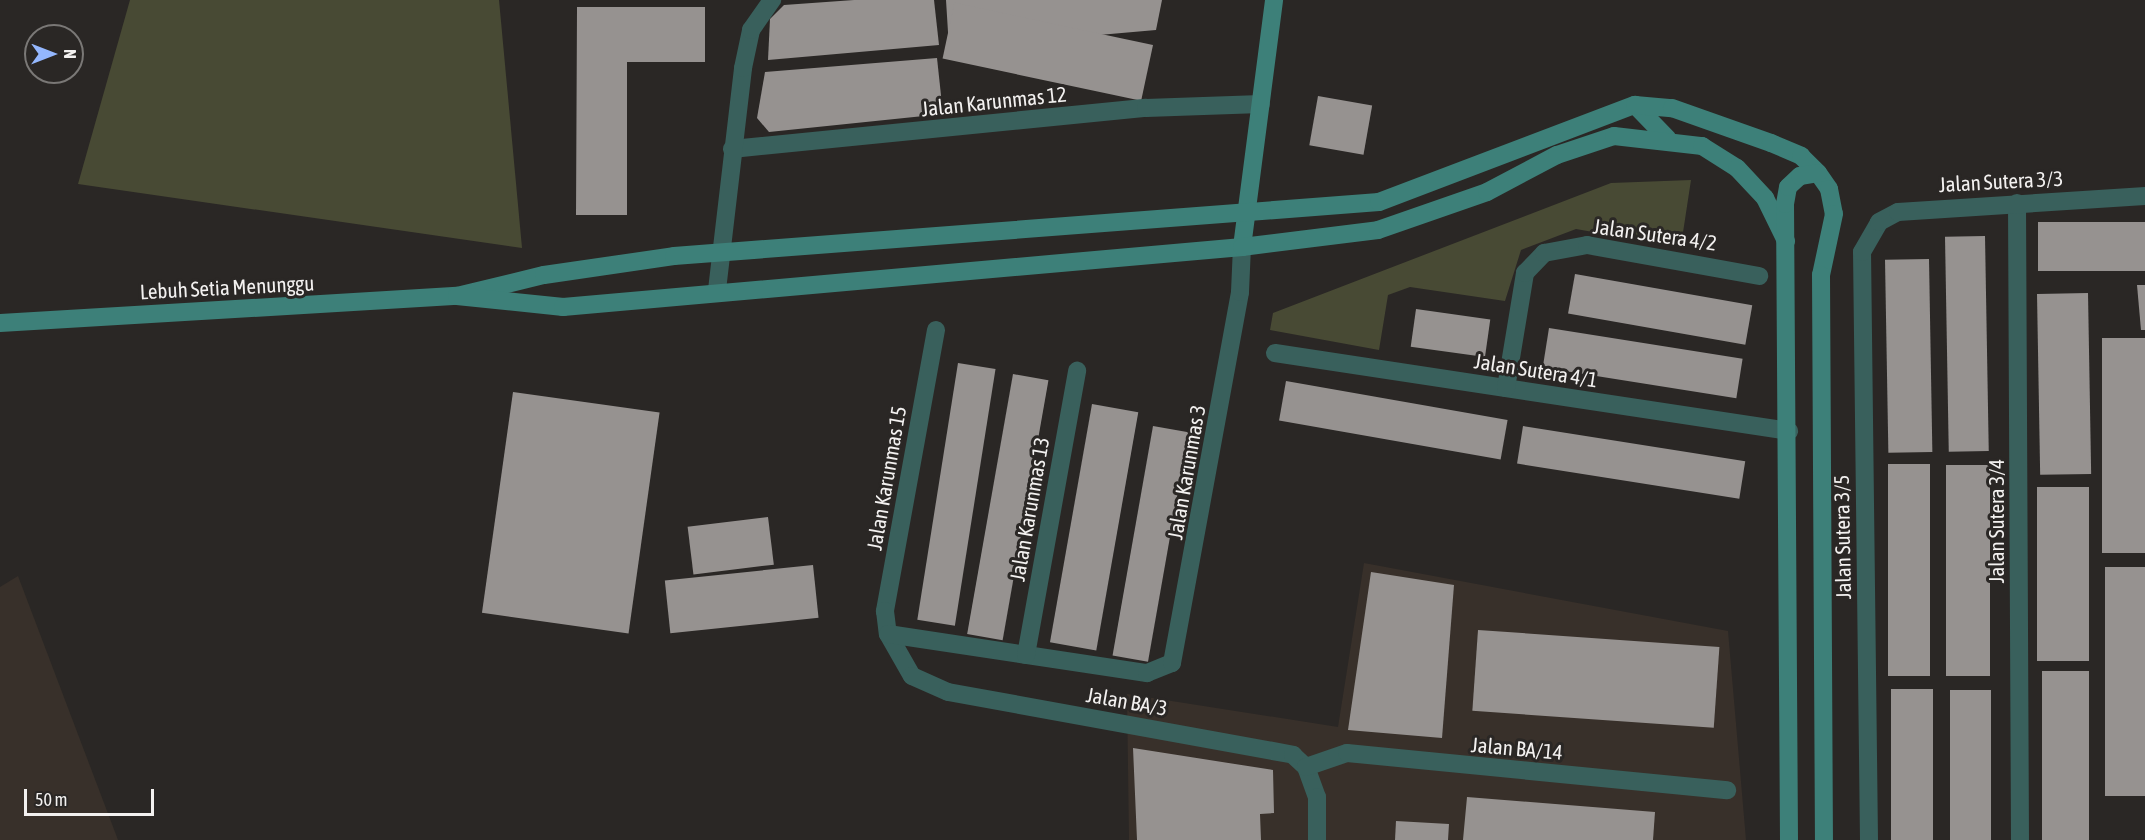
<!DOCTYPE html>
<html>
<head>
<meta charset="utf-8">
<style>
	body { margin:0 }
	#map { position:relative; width:2145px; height:840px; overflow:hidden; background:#2a2725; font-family:"Asap Condensed",sans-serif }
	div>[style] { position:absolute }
	.built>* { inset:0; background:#38302a }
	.green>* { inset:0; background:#484a34 }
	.building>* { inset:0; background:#969290; transform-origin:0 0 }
	.street>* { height:18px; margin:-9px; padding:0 9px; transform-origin:9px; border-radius:9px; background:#39605c }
	.secondary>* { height:18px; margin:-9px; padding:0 9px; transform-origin:9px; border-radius:9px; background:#3d8079 }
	span { translate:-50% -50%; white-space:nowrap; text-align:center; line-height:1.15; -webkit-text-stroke:6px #2a2725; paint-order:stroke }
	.street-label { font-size:21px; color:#f3f1f0 }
	.north { position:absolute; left:24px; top:24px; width:60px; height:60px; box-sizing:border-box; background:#2a2725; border:2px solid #7a7876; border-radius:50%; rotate:90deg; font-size:16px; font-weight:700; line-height:24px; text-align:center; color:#f3f1f0 }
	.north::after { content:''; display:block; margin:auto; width:21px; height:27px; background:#94b7fd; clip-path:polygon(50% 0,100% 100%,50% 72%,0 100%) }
	.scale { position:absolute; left:24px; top:789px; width:130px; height:27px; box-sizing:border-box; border:3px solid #f3f1f0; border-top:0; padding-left:8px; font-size:18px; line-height:21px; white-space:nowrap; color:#f3f1f0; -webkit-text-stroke:4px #2a2725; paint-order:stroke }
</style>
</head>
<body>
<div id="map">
	<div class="built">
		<div style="clip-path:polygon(1364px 563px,1728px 631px,1746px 840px,1129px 840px,1127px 694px,1338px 727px)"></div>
		<div style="clip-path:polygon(18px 576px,118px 840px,0 840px,0 587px)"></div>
	</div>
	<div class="green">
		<div style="clip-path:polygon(130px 0,499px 0,522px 248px,78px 184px)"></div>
		<div style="clip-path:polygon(1691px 180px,1682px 239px,1672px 246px,1576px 229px,1521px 250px,1505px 301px,1410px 287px,1388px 295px,1379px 350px,1270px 330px,1273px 313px,1611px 183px)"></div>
	</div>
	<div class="building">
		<div style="clip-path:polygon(854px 0,934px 0,939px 45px,768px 60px,770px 19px,784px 5px)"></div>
		<div style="clip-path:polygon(946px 0,1162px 0,1156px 30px,949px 48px)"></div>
		<div style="clip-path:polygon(577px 7px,705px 7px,705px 62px,627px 62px,627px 215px,576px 215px)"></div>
		<div style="left:1153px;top:45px;width:57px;height:203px;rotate:102deg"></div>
		<div style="clip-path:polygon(937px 58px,943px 114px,769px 132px,757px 118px,765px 72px)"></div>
		<div style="left:1318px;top:96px;width:55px;height:50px;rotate:10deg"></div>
		<div style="left:2145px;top:222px;width:49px;height:107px;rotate:90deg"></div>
		<div style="left:1985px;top:236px;width:215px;height:40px;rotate:89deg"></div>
		<div style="left:1929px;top:259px;width:193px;height:44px;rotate:89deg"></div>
		<div style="left:1575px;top:274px;width:180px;height:40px;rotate:10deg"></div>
		<div style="clip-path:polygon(2137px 285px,2145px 285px,2145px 330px,2141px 330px)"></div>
		<div style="left:2088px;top:293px;width:181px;height:51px;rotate:89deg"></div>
		<div style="left:1416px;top:309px;width:75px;height:38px;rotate:8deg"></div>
		<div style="left:1549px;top:328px;width:196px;height:40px;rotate:9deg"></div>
		<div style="left:2102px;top:338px;width:43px;height:215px"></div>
		<div style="left:958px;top:363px;width:38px;height:260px;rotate:9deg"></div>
		<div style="left:1013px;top:374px;width:36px;height:264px;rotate:10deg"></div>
		<div style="left:1286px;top:381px;width:225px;height:40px;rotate:10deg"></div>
		<div style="left:513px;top:392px;width:148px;height:223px;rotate:8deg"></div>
		<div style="left:1092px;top:404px;width:47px;height:242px;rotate:10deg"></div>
		<div style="left:1153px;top:426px;width:36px;height:233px;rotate:10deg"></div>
		<div style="left:1523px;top:426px;width:225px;height:38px;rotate:9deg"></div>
		<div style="left:1888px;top:464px;width:42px;height:212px"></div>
		<div style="left:1990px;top:465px;width:211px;height:44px;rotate:90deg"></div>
		<div style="left:2037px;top:487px;width:52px;height:174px"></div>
		<div style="left:768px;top:517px;width:48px;height:81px;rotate:83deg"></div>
		<div style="left:813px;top:565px;width:53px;height:149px;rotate:84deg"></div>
		<div style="left:2105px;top:567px;width:40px;height:229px"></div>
		<div style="clip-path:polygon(1371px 572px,1454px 585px,1442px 738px,1348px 730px)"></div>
		<div style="left:1478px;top:630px;width:242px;height:81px;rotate:4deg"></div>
		<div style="left:2042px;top:671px;width:47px;height:169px"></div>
		<div style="left:1891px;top:689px;width:42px;height:151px"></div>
		<div style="left:1950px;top:690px;width:41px;height:150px"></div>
		<div style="clip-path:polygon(1133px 748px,1273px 770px,1274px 813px,1260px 814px,1261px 840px,1137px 840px)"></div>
		<div style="clip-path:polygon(1467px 797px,1655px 812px,1653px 840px,1463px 840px)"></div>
		<div style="clip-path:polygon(1396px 821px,1449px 824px,1448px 840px,1395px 840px)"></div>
	</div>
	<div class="street">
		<div style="left:732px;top:149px;width:416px;rotate:-5.7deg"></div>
		<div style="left:1146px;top:108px;width:115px;rotate:-2deg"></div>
		<div style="left:2017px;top:203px;width:637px;rotate:89.73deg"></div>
		<div style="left:717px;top:290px;width:224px;rotate:-83.3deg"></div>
		<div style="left:743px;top:68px;width:39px;rotate:-78deg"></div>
		<div style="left:751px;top:30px;width:37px;rotate:-55deg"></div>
		<div style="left:936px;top:330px;width:286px;rotate:100.3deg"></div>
		<div style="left:885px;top:611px;width:23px;rotate:83deg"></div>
		<div style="left:888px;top:634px;width:48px;rotate:60.3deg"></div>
		<div style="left:912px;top:676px;width:39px;rotate:24deg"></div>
		<div style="left:948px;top:692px;width:351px;rotate:10.3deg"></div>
		<div style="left:1293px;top:755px;width:18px;rotate:43deg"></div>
		<div style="left:1306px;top:767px;width:32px;rotate:70deg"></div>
		<div style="left:1317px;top:797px;width:43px;rotate:90deg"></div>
		<div style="left:1275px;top:353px;width:520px;rotate:8.63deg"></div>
		<div style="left:1506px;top:388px;width:117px;rotate:-80.6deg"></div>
		<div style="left:1525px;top:273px;width:28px;rotate:-46deg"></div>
		<div style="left:1544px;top:253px;width:44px;rotate:-10.5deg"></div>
		<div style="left:1587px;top:245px;width:175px;rotate:10.2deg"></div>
		<div style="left:888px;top:634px;width:262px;rotate:8.6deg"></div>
		<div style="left:1147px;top:673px;width:27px;rotate:-22deg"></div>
		<div style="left:1172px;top:663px;width:377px;rotate:-79.6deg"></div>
		<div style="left:1240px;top:292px;width:45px;rotate:-87.5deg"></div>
		<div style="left:1026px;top:655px;width:289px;rotate:-79.8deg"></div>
		<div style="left:1306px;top:767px;width:43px;rotate:-18.9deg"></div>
		<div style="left:1347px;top:753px;width:382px;rotate:5.6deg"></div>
		<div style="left:1869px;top:840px;width:588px;rotate:-90.68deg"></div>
		<div style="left:1862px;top:252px;width:34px;rotate:-60deg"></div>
		<div style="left:1879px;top:222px;width:21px;rotate:-28deg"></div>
		<div style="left:1898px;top:212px;width:248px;rotate:-3.7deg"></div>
	</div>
	<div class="secondary">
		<div style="left:1635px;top:105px;width:47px;rotate:45.9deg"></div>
		<div style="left:1242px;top:247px;width:249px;rotate:-82.6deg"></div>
		<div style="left:457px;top:296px;width:89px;rotate:-13.6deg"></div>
		<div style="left:544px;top:275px;width:131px;rotate:-8.3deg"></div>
		<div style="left:674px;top:256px;width:707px;rotate:-4.38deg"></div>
		<div style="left:1379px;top:202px;width:274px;rotate:-20.8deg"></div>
		<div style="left:1635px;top:105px;width:37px;rotate:5deg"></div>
		<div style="left:1672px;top:108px;width:105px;rotate:19.5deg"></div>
		<div style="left:1771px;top:143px;width:33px;rotate:23deg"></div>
		<div style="left:1801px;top:156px;width:24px;rotate:45deg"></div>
		<div style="left:1818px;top:173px;width:19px;rotate:55deg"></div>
		<div style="left:1829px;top:189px;width:25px;rotate:79deg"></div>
		<div style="left:1834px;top:214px;width:62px;rotate:102deg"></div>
		<div style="left:1821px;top:275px;width:565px;rotate:89.7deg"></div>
		<div style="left:0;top:323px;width:458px;rotate:-3.4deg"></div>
		<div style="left:457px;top:296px;width:107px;rotate:5.9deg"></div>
		<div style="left:563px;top:307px;width:682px;rotate:-5.05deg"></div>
		<div style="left:1242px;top:247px;width:137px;rotate:-7.1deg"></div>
		<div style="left:1378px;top:230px;width:115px;rotate:-19.2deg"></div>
		<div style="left:1487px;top:192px;width:79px;rotate:-27.9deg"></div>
		<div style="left:1557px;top:155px;width:60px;rotate:-18.4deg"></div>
		<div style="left:1614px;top:136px;width:89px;rotate:6.5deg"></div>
		<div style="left:1702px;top:146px;width:41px;rotate:32.2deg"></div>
		<div style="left:1737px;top:168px;width:41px;rotate:47deg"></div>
		<div style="left:1765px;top:198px;width:48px;rotate:64deg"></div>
		<div style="left:1789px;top:840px;width:636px;rotate:-90.36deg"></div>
		<div style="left:1785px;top:204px;width:17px;rotate:-80deg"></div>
		<div style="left:1788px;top:187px;width:16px;rotate:-43deg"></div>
		<div style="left:1800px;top:176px;width:18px;rotate:-9deg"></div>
	</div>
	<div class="street-label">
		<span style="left:994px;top:101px;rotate:-6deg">Jalan Karunmas 12</span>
		<span style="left:2001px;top:181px;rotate:-3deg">Jalan Sutera 3/3</span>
		<span style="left:1655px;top:234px;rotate:8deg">Jalan Sutera 4/2</span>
		<span style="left:227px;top:287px;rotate:-3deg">Lebuh Setia Menunggu</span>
		<span style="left:1536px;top:370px;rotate:9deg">Jalan Sutera 4/1</span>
		<span style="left:1186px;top:472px;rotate:-80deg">Jalan Karunmas 3</span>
		<span style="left:886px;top:478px;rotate:-80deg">Jalan Karunmas 15</span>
		<span style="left:1029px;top:509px;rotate:-80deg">Jalan Karunmas 13</span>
		<span style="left:1996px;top:521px;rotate:-90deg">Jalan Sutera 3/4</span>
		<span style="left:1842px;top:537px;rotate:-91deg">Jalan Sutera 3/5</span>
		<span style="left:1127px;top:701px;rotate:10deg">Jalan BA/3</span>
		<span style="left:1517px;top:748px;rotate:5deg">Jalan BA/14</span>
	</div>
	<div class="north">N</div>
	<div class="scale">50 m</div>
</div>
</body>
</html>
